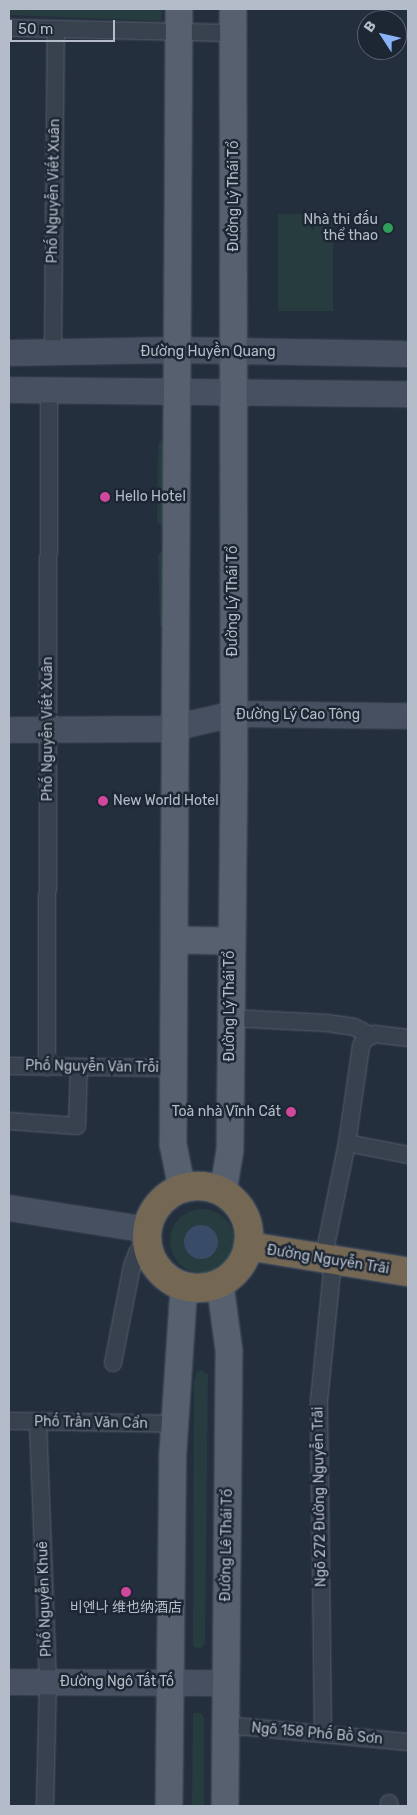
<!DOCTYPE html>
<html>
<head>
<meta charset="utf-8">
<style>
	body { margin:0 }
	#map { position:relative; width:417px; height:1815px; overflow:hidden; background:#242f3e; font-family:Rubik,"Noto Sans SC","Noto Sans KR",sans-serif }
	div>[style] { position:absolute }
	.green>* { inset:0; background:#263c3f; transform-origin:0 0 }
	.round { border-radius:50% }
	.water>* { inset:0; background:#394c67 }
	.roads { filter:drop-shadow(0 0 1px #565f6c) drop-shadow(0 0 1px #565f6c) }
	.street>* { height:16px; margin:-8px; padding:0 8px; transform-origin:8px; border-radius:8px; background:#38414e }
	.secondary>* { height:24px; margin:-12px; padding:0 12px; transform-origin:12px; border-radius:12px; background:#465061 }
	.primary>* { height:26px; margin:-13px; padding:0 13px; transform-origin:13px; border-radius:13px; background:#56606e }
	.highway>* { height:28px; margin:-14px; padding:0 14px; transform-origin:14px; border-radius:14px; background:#746855 }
	.highway>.ring { margin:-14px; padding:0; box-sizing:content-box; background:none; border:28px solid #746855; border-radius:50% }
	.dots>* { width:14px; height:14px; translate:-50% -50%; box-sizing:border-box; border:2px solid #1d2633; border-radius:50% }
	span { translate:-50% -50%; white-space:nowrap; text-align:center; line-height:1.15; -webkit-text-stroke:5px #1d2633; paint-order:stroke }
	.street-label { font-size:14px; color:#b4bcc9 }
	.poi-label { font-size:14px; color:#b4bcc9 }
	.right { translate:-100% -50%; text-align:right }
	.left { translate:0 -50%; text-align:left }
	.frame { position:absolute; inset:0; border:10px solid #b4bcc9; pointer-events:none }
	.north { position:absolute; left:357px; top:10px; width:50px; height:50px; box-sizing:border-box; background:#1d2633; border:1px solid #59626f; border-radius:50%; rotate:305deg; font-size:14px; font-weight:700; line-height:20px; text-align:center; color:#b4bcc9 }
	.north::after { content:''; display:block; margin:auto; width:18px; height:22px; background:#8ab4f8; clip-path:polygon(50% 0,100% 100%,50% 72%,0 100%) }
	.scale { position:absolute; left:10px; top:20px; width:105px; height:22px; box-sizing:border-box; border:2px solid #b4bcc9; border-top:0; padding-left:6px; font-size:15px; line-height:18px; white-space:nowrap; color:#b4bcc9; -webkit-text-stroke:4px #1d2633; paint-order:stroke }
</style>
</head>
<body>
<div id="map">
	<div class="green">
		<div style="clip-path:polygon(9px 9px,162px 9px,161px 21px,9px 15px)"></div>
		<div style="left:278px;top:214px;width:55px;height:97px"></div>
		<div style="clip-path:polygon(165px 439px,165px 527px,157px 523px,158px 452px,159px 442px)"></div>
		<div style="clip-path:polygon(164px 548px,167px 629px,160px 626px,158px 555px)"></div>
		<div class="round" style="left:170px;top:1209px;width:64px;height:64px"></div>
		<div style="clip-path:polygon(202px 1370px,208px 1375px,205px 1644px,200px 1649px,193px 1646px,194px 1382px,197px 1372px)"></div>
		<div style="clip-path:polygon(193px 1713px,201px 1713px,204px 1718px,204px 1806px,192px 1806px)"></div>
	</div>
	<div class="water">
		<div class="round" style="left:184px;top:1225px;width:34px;height:34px"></div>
	</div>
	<div class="roads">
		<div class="street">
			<div style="left:9px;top:28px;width:224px;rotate:1.3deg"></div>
			<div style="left:53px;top:351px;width:321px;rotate:-89.5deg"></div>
			<div style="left:230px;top:1018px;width:97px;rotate:3deg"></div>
			<div style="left:327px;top:1023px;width:27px;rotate:8deg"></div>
			<div style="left:354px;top:1027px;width:18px;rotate:27deg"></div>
			<div style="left:9px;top:1066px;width:166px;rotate:0.7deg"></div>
			<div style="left:47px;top:1067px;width:677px;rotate:-89.83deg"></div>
			<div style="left:9px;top:1121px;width:68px;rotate:4.2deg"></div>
			<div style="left:77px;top:1126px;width:59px;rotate:-88.1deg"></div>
			<div style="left:347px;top:1143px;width:62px;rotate:11.1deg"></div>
			<div style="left:323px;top:1260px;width:119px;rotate:-78.4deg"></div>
			<div style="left:347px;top:1143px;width:98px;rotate:-81.8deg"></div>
			<div style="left:361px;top:1046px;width:7px;rotate:-63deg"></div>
			<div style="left:364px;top:1040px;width:13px;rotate:-29deg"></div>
			<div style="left:375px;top:1034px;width:33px;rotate:7deg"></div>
			<div style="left:113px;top:1363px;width:99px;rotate:-78.9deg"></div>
			<div style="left:132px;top:1266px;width:14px;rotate:-69deg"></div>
			<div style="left:137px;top:1253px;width:14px;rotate:-39deg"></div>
			<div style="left:9px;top:1421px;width:165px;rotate:1deg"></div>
			<div style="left:38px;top:1422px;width:260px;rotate:87.8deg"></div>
			<div style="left:48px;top:1682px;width:124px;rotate:91.4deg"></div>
			<div style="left:225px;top:1725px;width:184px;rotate:5.3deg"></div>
			<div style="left:323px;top:1734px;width:333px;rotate:-90.7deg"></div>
			<div style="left:319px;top:1401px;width:141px;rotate:-84.3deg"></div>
			<div style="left:389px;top:1803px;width:3px;rotate:72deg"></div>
		</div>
		<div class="secondary">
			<div style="left:9px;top:353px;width:167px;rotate:-1deg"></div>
			<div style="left:176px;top:350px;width:232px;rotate:1deg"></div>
			<div style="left:9px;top:390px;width:399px;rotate:0.6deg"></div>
			<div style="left:9px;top:730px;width:160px;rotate:-0.4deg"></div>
			<div style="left:169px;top:729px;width:67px;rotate:-13deg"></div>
			<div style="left:234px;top:714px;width:174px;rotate:0.7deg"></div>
			<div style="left:9px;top:1208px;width:141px;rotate:9deg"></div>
			<div style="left:9px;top:1682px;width:217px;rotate:0.3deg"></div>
		</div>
		<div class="primary">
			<div style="left:179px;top:9px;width:1135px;rotate:90.3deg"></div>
			<div style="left:173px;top:1144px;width:46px;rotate:78.7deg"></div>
			<div style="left:176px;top:940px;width:54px;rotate:1.1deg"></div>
			<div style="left:223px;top:1193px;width:44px;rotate:-80.8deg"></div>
			<div style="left:230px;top:1150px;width:365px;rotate:-89.4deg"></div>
			<div style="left:234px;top:785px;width:776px;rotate:-90.07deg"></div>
			<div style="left:220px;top:1284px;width:68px;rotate:82.3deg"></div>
			<div style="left:229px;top:1351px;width:455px;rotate:90.5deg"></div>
			<div style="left:169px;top:1806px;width:355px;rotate:-89.4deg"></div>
			<div style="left:173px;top:1451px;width:165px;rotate:-86.2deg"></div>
		</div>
		<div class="highway">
			<div class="ring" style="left:147px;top:1186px;width:74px;height:74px"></div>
			<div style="left:248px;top:1246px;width:162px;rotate:9.2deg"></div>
		</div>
	</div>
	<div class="dots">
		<div style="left:388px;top:228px;background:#2e9e5b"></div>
		<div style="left:105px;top:497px;background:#d1479c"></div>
		<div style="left:103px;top:801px;background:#d1479c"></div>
		<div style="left:291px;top:1112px;background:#d1479c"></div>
		<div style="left:126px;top:1592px;background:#d1479c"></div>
	</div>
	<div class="street-label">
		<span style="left:54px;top:191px;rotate:-89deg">Phố Nguyễn Viết Xuân</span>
		<span style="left:234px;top:196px;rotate:-90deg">Đường Lý Thái Tổ</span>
		<span style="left:208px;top:352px">Đường Huyền Quang</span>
		<span style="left:233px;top:601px;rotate:-90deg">Đường Lý Thái Tổ</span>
		<span style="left:298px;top:715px">Đường Lý Cao Tông</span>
		<span style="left:48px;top:729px;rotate:-90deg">Phố Nguyễn Viết Xuân</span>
		<span style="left:230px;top:1006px;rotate:-90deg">Đường Lý Thái Tổ</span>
		<span style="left:92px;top:1067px;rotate:1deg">Phố Nguyễn Văn Trỗi</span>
		<span style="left:328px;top:1260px;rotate:9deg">Đường Nguyễn Trãi</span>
		<span style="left:91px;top:1423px;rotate:1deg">Phố Trần Văn Cẩn</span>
		<span style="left:320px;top:1497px;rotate:-91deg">Ngõ 272 Đường Nguyễn Trãi</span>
		<span style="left:227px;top:1545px;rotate:-89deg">Đường Lê Thái Tổ</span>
		<span style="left:45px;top:1599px;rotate:-92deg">Phố Nguyễn Khuê</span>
		<span style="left:117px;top:1682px">Đường Ngô Tất Tố</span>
		<span style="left:317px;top:1734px;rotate:5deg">Ngõ 158 Phố Bồ Sơn</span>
	</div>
	<div class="poi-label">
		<span class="right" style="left:378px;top:228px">Nhà thi đấu<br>thể thao</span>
		<span class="left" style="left:115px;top:497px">Hello Hotel</span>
		<span class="left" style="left:113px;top:801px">New World Hotel</span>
		<span class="right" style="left:281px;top:1112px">Toà nhà Vĩnh Cát</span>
		<span style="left:126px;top:1608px">비엔나 维也纳酒店</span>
	</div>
	<div class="frame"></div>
	<div class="north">B</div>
	<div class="scale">50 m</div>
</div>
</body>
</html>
